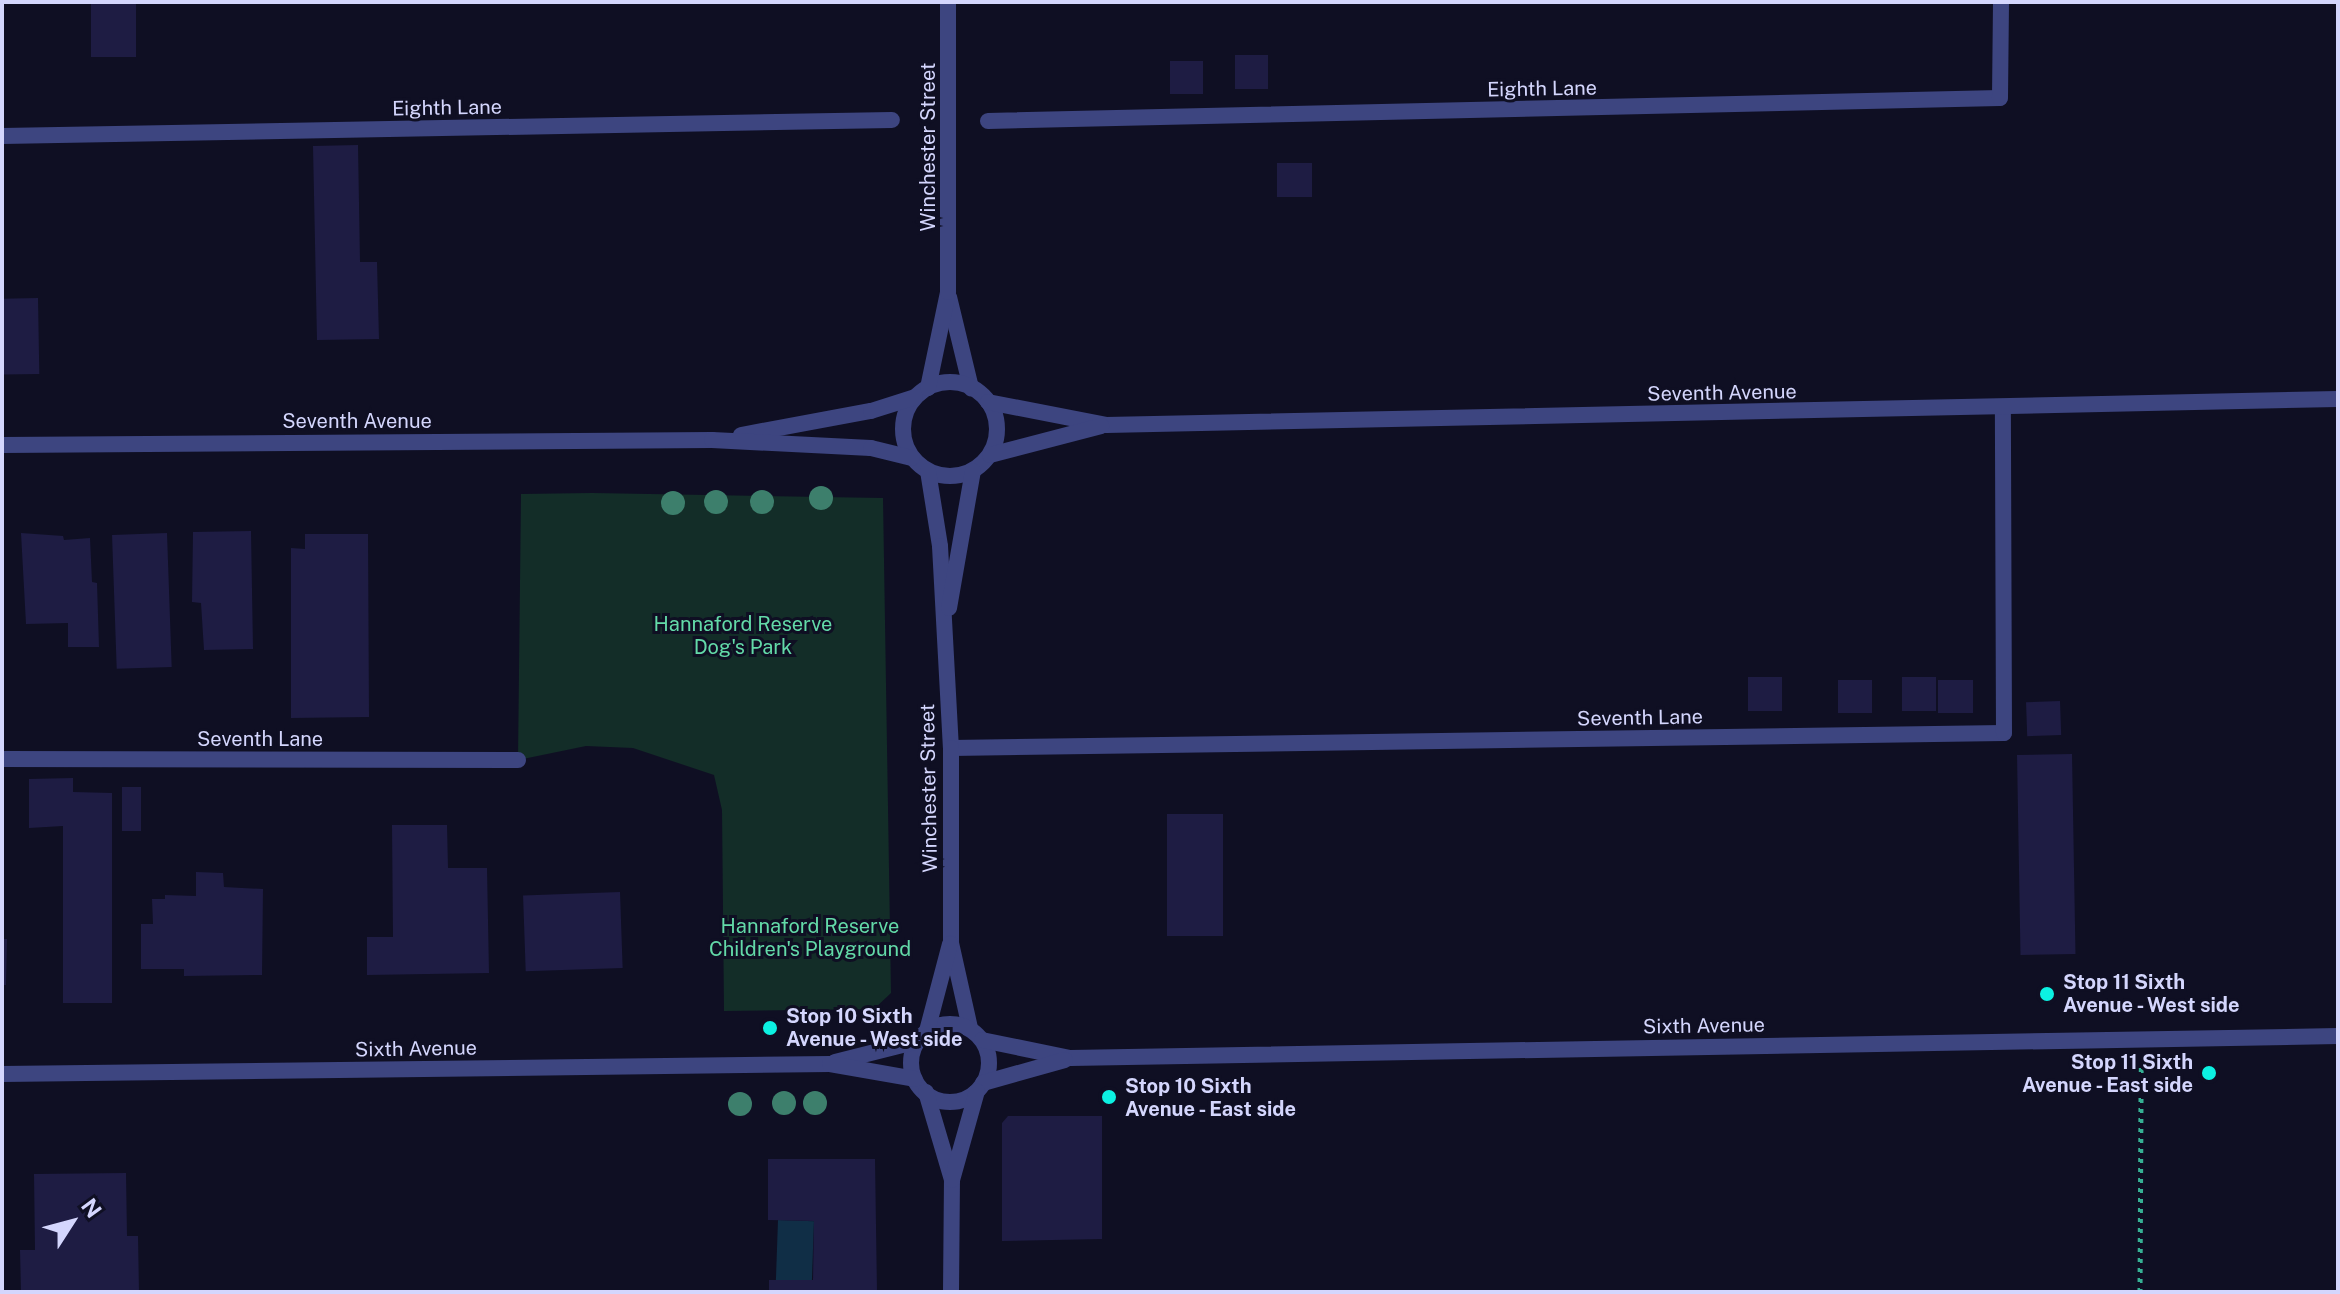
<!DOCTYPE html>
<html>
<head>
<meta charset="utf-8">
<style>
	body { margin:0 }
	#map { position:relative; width:2340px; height:1294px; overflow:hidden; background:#0f0f23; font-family:"Public Sans",sans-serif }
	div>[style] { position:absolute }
	.green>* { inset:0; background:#132d28 }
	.water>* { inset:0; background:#102e46; transform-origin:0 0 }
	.building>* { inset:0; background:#1e1c43; transform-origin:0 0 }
	.path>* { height:5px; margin-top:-2.5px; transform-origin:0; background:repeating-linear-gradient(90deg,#35b094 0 4px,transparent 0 10px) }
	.service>* { height:16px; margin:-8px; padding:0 8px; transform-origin:8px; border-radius:8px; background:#3d4580 }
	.minor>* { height:16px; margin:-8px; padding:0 8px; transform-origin:8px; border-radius:8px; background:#3d4580 }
	.minor>.ring { margin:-8px; padding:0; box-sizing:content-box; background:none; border:16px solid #3d4580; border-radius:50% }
	.trees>* { width:24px; height:24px; margin:-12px; border-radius:50%; background:#3d7f6c }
	.dots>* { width:22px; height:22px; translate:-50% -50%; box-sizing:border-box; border:4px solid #0f0f23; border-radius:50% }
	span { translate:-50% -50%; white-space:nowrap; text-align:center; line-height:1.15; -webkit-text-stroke:6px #0f0f23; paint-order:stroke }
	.street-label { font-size:20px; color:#d4d6fd }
	.park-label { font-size:20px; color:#63daa8 }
	.poi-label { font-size:20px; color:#d4d6fd; font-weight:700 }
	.left { translate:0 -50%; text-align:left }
	.right { translate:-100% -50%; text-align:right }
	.frame { position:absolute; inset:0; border:4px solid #d4d6fd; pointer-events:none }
	.north { position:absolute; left:32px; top:1182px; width:80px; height:80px; -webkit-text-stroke:6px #0f0f23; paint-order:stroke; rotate:54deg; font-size:22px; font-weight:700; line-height:32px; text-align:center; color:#d4d6fd }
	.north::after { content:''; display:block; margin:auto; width:28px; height:36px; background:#d4d6fd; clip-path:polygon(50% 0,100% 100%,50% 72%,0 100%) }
</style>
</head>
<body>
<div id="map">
	<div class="green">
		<div style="clip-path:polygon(592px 493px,883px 498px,891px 993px,874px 1009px,724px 1011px,722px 810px,714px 775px,633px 748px,586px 746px,518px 760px,521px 494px)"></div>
	</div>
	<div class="water">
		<div style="left:778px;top:1220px;width:36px;height:60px;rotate:2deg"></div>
	</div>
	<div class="building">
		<div style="left:91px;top:2px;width:45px;height:55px"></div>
		<div style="left:1235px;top:55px;width:33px;height:34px"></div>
		<div style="left:1170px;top:61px;width:33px;height:33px"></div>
		<div style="clip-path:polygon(358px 145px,360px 262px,377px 262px,379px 339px,317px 340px,313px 146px)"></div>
		<div style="left:1312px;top:163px;width:34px;height:35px;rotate:90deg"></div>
		<div style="left:38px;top:298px;width:76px;height:36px;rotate:89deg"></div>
		<div style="clip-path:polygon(251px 531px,253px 649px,204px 650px,201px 603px,192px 602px,193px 532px)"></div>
		<div style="clip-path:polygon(21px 533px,63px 536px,64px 540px,90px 538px,92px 582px,97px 583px,99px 647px,68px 647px,68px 623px,26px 624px)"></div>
		<div style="left:167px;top:533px;width:134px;height:55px;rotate:88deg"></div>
		<div style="clip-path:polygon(305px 534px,368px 534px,369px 717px,291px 718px,291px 548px,305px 549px)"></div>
		<div style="left:1782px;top:677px;width:34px;height:34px;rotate:90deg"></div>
		<div style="left:1936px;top:677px;width:34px;height:34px;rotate:90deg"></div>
		<div style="left:1838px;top:680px;width:34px;height:33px"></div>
		<div style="left:1938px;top:680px;width:35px;height:33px"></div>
		<div style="left:2060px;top:701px;width:34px;height:34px;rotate:88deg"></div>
		<div style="left:2072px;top:754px;width:200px;height:55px;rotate:89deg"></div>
		<div style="clip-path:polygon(73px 778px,73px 792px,112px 793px,112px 1003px,63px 1003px,63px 826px,29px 828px,29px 779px)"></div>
		<div style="left:122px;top:787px;width:19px;height:44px"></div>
		<div style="left:1167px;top:814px;width:56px;height:122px"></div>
		<div style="clip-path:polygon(392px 825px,447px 825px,448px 868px,487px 868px,489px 973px,367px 975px,367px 937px,393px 937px)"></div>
		<div style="clip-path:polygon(196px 872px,223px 873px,224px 887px,263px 889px,262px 975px,184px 976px,184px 969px,141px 969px,141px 924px,153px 924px,152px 899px,165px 899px,165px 895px,196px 896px)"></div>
		<div style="left:620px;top:892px;width:76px;height:97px;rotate:88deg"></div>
		<div style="clip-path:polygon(2px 939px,7px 939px,6px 985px,2px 985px)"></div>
		<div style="clip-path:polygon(1008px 1116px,1102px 1116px,1102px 1239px,1002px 1241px,1002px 1123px)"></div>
		<div style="clip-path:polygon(768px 1159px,875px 1159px,877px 1292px,769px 1292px,769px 1280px,813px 1280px,814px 1221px,768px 1220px)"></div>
		<div style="clip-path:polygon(126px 1173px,127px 1236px,138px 1236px,139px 1292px,21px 1292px,20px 1250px,35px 1250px,34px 1174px)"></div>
	</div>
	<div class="path">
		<div style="left:2140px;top:1292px;width:226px;rotate:-89.7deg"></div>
	</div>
	<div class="service">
		<div style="left:988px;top:121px;width:1012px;rotate:-1.3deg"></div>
		<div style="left:2000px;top:98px;width:96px;rotate:-89.4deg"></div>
		<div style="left:2px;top:136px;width:890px;rotate:-1.03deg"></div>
		<div style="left:951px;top:748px;width:1053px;rotate:-0.82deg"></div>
		<div style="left:2004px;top:733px;width:326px;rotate:-90.2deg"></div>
		<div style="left:2px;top:759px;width:516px;rotate:0.11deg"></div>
	</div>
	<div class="minor">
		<div style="left:949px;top:297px;width:94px;rotate:76.4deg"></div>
		<div class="ring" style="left:903px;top:382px;width:78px;height:78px"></div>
		<div style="left:928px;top:388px;width:98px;rotate:-78.2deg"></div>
		<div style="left:948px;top:292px;width:290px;rotate:-90deg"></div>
		<div style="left:988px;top:402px;width:120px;rotate:11deg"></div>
		<div style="left:1106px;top:425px;width:1232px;rotate:-1.21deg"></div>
		<div style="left:741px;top:435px;width:132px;rotate:-10.5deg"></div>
		<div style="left:871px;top:411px;width:46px;rotate:-17.7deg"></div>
		<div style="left:2px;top:445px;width:710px;rotate:-0.4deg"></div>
		<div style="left:712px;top:440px;width:159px;rotate:2.9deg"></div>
		<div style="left:871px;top:448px;width:42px;rotate:13.7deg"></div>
		<div style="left:990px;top:455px;width:115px;rotate:-14.6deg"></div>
		<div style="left:928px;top:471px;width:76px;rotate:80.9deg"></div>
		<div style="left:940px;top:546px;width:202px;rotate:86.9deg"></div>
		<div style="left:951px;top:748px;width:195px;rotate:90deg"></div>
		<div style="left:951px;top:943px;width:87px;rotate:77.4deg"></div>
		<div style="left:949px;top:608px;width:139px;rotate:-80.1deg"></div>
		<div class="ring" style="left:911px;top:1024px;width:62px;height:62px"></div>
		<div style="left:927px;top:1031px;width:90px;rotate:-75.2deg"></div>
		<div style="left:982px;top:1040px;width:90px;rotate:11.6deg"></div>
		<div style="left:1070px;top:1058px;width:1268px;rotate:-0.99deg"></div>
		<div style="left:835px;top:1062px;width:86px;rotate:-14.2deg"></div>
		<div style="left:2px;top:1074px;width:828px;rotate:-0.69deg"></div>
		<div style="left:830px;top:1064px;width:86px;rotate:10deg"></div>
		<div style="left:983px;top:1083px;width:85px;rotate:-15.7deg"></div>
		<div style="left:926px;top:1092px;width:92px;rotate:73.5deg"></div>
		<div style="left:951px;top:1292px;width:112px;rotate:-89.5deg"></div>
		<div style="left:952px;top:1180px;width:92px;rotate:-74.3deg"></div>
	</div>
	<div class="trees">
		<div style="left:821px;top:498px"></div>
		<div style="left:716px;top:502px"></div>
		<div style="left:762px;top:502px"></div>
		<div style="left:673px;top:503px"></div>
		<div style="left:784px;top:1103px"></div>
		<div style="left:815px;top:1103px"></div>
		<div style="left:740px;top:1104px"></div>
	</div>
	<div class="dots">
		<div style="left:2047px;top:994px;background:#0cf1e2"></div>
		<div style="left:770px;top:1028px;background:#0cf1e2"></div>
		<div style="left:2209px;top:1073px;background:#0cf1e2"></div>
		<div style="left:1109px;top:1097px;background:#0cf1e2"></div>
	</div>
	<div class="street-label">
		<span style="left:1542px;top:89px;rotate:-1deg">Eighth Lane</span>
		<span style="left:447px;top:108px;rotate:-1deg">Eighth Lane</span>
		<span style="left:928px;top:147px;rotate:-90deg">Winchester Street</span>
		<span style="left:1722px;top:393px;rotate:-1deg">Seventh Avenue</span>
		<span style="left:357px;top:421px">Seventh Avenue</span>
		<span style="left:1640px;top:718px;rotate:-1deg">Seventh Lane</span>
		<span style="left:260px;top:739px">Seventh Lane</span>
		<span style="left:929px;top:788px;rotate:-91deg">Winchester Street</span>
		<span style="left:1704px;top:1026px;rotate:-1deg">Sixth Avenue</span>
		<span style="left:416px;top:1049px;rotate:-1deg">Sixth Avenue</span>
	</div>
	<div class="park-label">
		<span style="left:743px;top:636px">Hannaford Reserve<br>Dog's Park</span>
		<span style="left:810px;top:938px">Hannaford Reserve<br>Children's Playground</span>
	</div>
	<div class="poi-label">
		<span class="left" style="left:2063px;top:994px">Stop 11 Sixth<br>Avenue - West side</span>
		<span class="left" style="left:786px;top:1028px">Stop 10 Sixth<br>Avenue - West side</span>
		<span class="right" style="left:2193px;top:1074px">Stop 11 Sixth<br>Avenue - East side</span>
		<span class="left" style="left:1125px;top:1098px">Stop 10 Sixth<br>Avenue - East side</span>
	</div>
	<div class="frame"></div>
	<div class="north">N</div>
</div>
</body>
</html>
